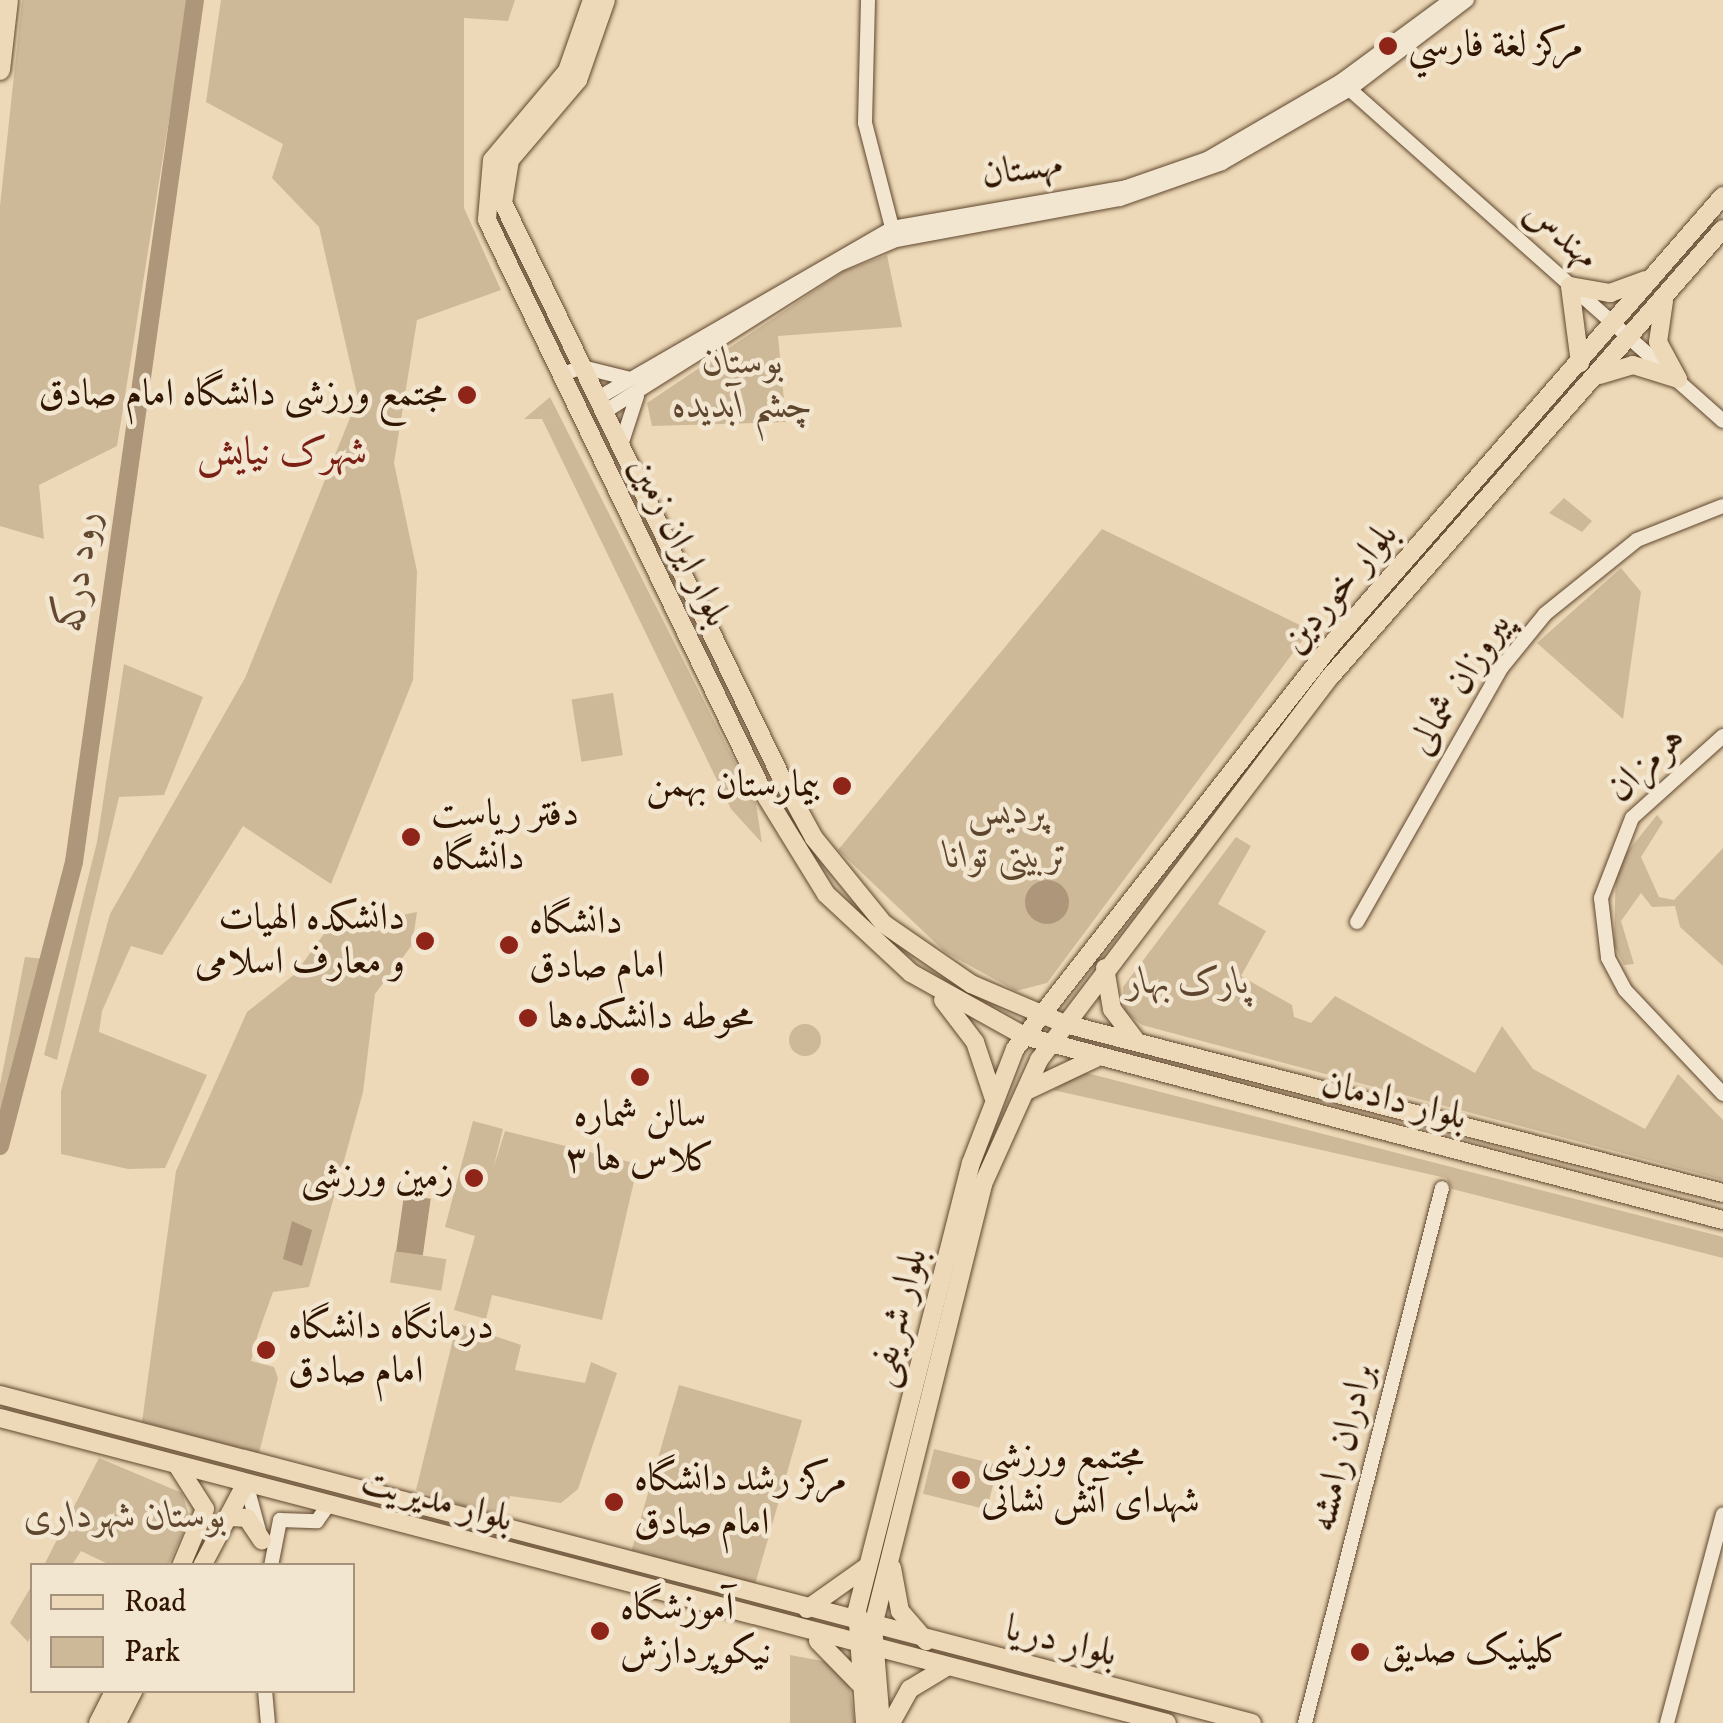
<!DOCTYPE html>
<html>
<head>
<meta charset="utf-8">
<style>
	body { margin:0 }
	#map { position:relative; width:1723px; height:1723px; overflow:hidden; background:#edd9b7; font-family:"IM FELL DW Pica",Amiri,serif }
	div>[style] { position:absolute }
	.green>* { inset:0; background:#cdb898; transform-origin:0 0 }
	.round { border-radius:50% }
	.water>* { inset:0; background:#ad9679; transform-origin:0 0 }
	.river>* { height:18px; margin:-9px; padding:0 9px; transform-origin:9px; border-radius:9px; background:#ad9679 }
	.roads { filter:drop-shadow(0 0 2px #5f462e) drop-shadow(0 0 2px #5f462e) }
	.minor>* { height:14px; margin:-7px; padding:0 7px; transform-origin:7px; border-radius:7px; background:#f3e6d0 }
	.major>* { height:18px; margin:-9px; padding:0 9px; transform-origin:9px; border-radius:9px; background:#edd9b7 }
	.highway>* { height:20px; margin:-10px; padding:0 10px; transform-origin:10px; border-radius:10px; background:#edd9b7 }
	.dots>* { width:28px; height:28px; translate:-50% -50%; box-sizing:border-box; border:5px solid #f3e6d0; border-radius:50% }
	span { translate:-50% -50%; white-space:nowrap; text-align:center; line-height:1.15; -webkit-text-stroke:9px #f3e6d0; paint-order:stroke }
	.poi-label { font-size:38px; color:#301500 }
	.left { translate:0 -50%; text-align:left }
	.right { translate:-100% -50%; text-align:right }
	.street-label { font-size:38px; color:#301500 }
	.park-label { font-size:38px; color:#5f462e; font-style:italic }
	.neighbourhood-label { font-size:40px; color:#7a1f14 }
	.water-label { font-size:40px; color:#624930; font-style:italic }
	.legend { position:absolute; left:30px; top:1563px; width:325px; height:130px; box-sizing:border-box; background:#f3e6d0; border:2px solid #a5927d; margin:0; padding:12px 18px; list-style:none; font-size:30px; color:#301500 }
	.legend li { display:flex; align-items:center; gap:20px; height:50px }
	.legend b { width:50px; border:2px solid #a5927d }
</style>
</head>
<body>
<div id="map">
	<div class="green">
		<div style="clip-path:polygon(22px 0,188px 0,117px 446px,39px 485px,44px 539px,0 526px,0 206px)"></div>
		<div style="clip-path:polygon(221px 0,515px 0,508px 21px,464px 18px,464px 208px,501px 290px,417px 320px,394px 463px,417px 571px,413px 680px,331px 884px,243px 826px,162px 955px,131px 946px,102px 1011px,99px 1032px,207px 1075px,165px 1168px,128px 1169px,61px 1154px,61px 1091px,110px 914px,245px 678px,358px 398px,319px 227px,272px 178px,283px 144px,206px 102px)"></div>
		<div style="clip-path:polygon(887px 255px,902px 327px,778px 336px,786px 422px,652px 426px,647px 403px,844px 271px)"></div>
		<div style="clip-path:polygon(550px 397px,756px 804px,762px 843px,731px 809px,542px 419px,524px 419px)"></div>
		<div style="clip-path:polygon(1564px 498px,1592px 521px,1582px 532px,1549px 513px)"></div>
		<div style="clip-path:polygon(1102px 529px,1310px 630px,1047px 983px,1016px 991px,945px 952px,838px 850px)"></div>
		<div style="clip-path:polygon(1621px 568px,1641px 592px,1623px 719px,1537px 643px)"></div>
		<div style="clip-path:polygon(124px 664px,203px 697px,164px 795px,119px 797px,57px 1060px,44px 1055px,97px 842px)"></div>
		<div style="left:613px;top:693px;width:63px;height:42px;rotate:81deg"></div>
		<div style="clip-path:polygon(1657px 815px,1663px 822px,1641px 857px,1659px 897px,1674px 900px,1723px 848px,1723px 966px,1680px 927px,1675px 906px,1652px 907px,1641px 893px,1621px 921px,1634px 964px,1624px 965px,1614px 945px,1616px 866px)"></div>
		<div style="clip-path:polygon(1236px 837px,1251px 846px,1218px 904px,1266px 931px,1241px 976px,1292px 1005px,1294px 1017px,1311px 1023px,1335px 996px,1475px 1073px,1502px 1026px,1533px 1069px,1645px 1129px,1678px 1074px,1723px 1120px,1723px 1180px,1142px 1025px,1124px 1011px,1123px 987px)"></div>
		<div style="clip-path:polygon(417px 912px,412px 945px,375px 994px,363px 1092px,309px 1287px,273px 1292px,258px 1334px,251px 1361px,274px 1367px,278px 1378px,259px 1453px,142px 1422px,176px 1171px,247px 1012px,295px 974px,326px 931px)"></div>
		<div style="clip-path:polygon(25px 957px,44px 959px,0 1131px,0 1085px)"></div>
		<div class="round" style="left:789px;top:1024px;width:32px;height:32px"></div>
		<div style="clip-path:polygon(1083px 1072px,1723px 1237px,1723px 1258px,1452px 1189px,1446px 1178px,1053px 1090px)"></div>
		<div style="clip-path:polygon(473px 1121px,503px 1129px,493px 1169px,505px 1131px,638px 1164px,602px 1320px,492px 1295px,486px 1319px,454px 1310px,475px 1236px,445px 1227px)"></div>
		<div style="left:395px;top:1251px;width:52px;height:32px;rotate:9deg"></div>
		<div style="clip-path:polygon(457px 1323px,521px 1345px,515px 1370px,585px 1383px,591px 1362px,617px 1373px,578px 1489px,561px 1503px,510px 1496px,503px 1519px,416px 1490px)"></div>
		<div style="left:679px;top:1385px;width:128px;height:172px;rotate:16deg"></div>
		<div style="left:934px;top:1449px;width:66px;height:46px;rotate:14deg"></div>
		<div style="clip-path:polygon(99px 1458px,182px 1493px,190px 1518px,168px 1565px,110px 1565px,81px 1551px,72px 1565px,44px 1565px)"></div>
		<div style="clip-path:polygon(32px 1585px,32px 1633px,28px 1642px,10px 1623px)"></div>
		<div style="clip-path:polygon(790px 1655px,833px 1663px,848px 1679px,855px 1723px,790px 1723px)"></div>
	</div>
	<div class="water">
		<div class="round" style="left:1025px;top:880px;width:44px;height:44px"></div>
		<div style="left:404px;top:1195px;width:27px;height:57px;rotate:8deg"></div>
		<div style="clip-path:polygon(292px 1221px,312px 1230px,302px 1266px,283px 1259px)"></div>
	</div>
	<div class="river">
		<div style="left:0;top:1146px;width:293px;rotate:-75.4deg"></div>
		<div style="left:74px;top:862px;width:870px;rotate:-82.01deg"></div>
	</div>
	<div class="roads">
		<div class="minor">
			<div style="left:868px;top:0;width:123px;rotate:91.4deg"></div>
			<div style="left:865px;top:123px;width:116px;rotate:75.5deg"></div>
			<div style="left:1346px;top:86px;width:504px;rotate:41.62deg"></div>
			<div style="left:561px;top:375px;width:22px;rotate:-21deg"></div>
			<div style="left:582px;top:367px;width:49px;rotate:14deg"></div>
			<div style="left:598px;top:398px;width:340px;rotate:-30deg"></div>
			<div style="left:892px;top:228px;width:238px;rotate:-9.9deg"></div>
			<div style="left:1126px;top:187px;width:86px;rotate:-19.1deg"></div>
			<div style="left:1207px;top:159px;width:155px;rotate:-30.2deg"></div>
			<div style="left:1341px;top:81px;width:137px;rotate:-36.4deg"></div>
			<div style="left:604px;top:412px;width:275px;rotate:-32.2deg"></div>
			<div style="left:837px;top:265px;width:64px;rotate:-23deg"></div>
			<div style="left:896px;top:240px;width:228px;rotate:-10.4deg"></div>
			<div style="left:1120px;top:199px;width:108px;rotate:-19.4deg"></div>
			<div style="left:1222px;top:163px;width:148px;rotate:-30deg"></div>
			<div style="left:1350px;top:89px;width:147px;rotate:-37.3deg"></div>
			<div style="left:621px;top:445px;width:52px;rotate:-71.9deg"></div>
			<div style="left:1723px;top:736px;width:122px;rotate:138deg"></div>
			<div style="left:1632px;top:818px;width:86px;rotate:111.2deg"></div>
			<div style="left:1601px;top:898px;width:60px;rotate:83.3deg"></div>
			<div style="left:1608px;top:958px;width:36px;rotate:62deg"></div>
			<div style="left:1625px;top:990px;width:143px;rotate:46.7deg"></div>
			<div style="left:1357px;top:922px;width:293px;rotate:-60.4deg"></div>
			<div style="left:1502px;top:667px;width:68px;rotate:-50.9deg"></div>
			<div style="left:1545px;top:614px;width:118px;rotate:-38.8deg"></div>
			<div style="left:1637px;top:540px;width:92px;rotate:-21.6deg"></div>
			<div style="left:246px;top:1483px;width:50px;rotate:74.8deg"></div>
			<div style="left:271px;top:1566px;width:47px;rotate:-78.9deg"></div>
			<div style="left:280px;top:1520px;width:37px;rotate:2deg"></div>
			<div style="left:317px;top:1521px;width:19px;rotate:-55deg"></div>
			<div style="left:265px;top:1690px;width:33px;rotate:85deg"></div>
			<div style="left:1305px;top:1723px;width:552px;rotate:-75.64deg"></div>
			<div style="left:1667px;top:1723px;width:216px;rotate:-75deg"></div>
		</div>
		<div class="major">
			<div style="left:592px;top:0;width:75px;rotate:109.4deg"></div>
			<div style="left:567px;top:71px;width:116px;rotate:130.1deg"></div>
			<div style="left:492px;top:160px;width:60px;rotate:94.8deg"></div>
			<div style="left:487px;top:220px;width:633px;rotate:64.24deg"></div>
			<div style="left:762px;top:790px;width:122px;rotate:58.4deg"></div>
			<div style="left:826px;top:894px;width:116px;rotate:42.9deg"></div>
			<div style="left:911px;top:973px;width:129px;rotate:29.1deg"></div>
			<div style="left:1024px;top:1036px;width:723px;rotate:14.75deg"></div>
			<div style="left:606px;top:0;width:85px;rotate:109.3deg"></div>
			<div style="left:578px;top:80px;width:105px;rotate:130.4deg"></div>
			<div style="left:510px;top:160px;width:44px;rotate:99.2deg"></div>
			<div style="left:503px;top:203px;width:644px;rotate:64.15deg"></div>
			<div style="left:784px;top:783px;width:63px;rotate:61.4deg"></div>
			<div style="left:814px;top:838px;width:111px;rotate:50.9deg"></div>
			<div style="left:884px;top:924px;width:106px;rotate:34.6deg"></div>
			<div style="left:971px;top:984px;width:102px;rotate:23.1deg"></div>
			<div style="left:1065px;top:1024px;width:679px;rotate:14.4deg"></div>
			<div style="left:1570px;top:286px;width:41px;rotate:9.9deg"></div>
			<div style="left:1610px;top:293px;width:38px;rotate:-20deg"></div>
			<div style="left:1570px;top:286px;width:78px;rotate:82.6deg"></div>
			<div style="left:1664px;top:301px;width:41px;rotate:98.3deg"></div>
			<div style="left:1658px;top:342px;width:42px;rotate:61.6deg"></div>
			<div style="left:1600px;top:375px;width:34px;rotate:-17deg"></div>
			<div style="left:1633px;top:365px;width:47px;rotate:17.3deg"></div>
			<div style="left:1105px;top:968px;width:42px;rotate:80.3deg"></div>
			<div style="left:1112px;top:1009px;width:41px;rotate:52.9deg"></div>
			<div style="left:943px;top:1000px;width:53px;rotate:52.7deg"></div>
			<div style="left:975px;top:1042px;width:60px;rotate:71.6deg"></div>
			<div style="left:1026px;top:1091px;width:77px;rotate:-25.2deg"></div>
			<div style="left:0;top:1395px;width:1294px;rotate:14.68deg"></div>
			<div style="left:0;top:1418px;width:1206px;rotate:14.65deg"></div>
			<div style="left:177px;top:1465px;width:52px;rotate:57.5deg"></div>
			<div style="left:205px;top:1509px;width:62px;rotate:112.8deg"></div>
			<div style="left:229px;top:1517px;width:18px;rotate:3deg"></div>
			<div style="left:247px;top:1518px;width:27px;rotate:56deg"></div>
			<div style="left:202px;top:1566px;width:94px;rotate:-62.1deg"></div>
			<div style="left:892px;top:1568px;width:44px;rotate:79.5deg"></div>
			<div style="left:900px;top:1611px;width:40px;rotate:49deg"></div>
			<div style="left:807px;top:1609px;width:71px;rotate:-35.3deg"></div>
			<div style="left:818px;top:1641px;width:59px;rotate:45.7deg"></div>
			<div style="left:98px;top:1723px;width:37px;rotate:-63deg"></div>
			<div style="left:117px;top:1723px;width:37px;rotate:-63deg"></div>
			<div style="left:865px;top:1723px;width:113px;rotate:-94deg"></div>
			<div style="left:857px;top:1610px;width:461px;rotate:-75.7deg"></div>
			<div style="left:971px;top:1163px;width:122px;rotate:-68.9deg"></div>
			<div style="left:1015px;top:1049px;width:514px;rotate:-51.95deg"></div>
			<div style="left:1332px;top:644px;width:595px;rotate:-48.89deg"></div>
			<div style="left:881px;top:1723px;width:97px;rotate:-94.7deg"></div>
			<div style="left:873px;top:1626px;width:455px;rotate:-76deg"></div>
			<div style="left:983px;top:1184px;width:136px;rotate:-65.7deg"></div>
			<div style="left:1039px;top:1060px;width:481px;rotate:-52.8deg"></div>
			<div style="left:1330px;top:677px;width:596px;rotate:-48.74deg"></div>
			<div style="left:891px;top:1723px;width:39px;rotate:-61deg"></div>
			<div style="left:910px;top:1689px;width:41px;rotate:-31deg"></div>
		</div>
		<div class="highway">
			<div style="left:0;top:70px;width:70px;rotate:-83.5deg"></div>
		</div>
	</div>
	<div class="dots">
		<div style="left:1388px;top:46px;background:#8f2418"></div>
		<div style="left:467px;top:395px;background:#8f2418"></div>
		<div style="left:842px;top:786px;background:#8f2418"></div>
		<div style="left:411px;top:837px;background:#8f2418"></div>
		<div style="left:425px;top:941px;background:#8f2418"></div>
		<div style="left:509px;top:945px;background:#8f2418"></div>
		<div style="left:528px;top:1018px;background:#8f2418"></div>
		<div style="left:640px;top:1077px;background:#8f2418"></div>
		<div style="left:474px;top:1178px;background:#8f2418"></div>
		<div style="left:266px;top:1350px;background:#8f2418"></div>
		<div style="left:961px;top:1480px;background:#8f2418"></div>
		<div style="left:614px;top:1502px;background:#8f2418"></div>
		<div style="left:600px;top:1631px;background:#8f2418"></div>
		<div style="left:1360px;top:1652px;background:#8f2418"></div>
	</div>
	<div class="poi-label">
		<span class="left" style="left:1408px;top:46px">مركز لغة فارسي</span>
		<span class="right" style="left:447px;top:395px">مجتمع ورزشی دانشگاه امام صادق</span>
		<span class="right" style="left:820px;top:786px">بیمارستان بهمن</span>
		<span class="left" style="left:431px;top:837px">دفتر ریاست<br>دانشگاه</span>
		<span class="right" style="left:405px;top:941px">دانشکده الهیات<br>و معارف اسلامی</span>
		<span class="left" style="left:529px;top:945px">دانشگاه<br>امام صادق</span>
		<span class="left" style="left:548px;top:1018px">محوطه دانشکده‌ها</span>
		<span style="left:640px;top:1138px">سالن شماره<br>۳ کلاس ها</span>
		<span class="right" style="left:454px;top:1178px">زمین ورزشی</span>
		<span class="left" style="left:288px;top:1350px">درمانگاه دانشگاه<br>امام صادق</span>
		<span class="left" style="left:981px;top:1480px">مجتمع ورزشی<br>شهدای آتش نشانی</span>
		<span class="left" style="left:634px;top:1502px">مرکز رشد دانشگاه<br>امام صادق</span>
		<span class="left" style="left:620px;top:1631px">آموزشگاه<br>نیکوپردازش</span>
		<span class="left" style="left:1382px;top:1652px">کلینیک صدیق</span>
	</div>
	<div class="street-label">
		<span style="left:1022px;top:170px;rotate:-8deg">مهستان</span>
		<span style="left:1561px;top:235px;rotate:41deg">مهندس</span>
		<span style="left:679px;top:542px;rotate:64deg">بلوار ایران زمین</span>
		<span style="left:1340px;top:588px;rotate:-50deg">بلوار خوردین</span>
		<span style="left:1460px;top:684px;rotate:-58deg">پیروزان شمالی</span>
		<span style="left:1646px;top:764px;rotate:-44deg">هرمزان</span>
		<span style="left:1394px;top:1101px;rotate:14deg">بلوار دادمان</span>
		<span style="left:898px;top:1317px;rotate:-75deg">بلوار شریفی</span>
		<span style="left:1343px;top:1448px;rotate:-76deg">برادران رامشه</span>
		<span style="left:437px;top:1501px;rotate:15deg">بلوار مدیریت</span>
		<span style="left:1061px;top:1642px;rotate:14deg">بلوار دریا</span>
	</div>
	<div class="park-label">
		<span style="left:743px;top:385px">بوستان<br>چشم آبدیده</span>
		<span style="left:1007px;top:835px">پردیس<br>تربیتی توانا</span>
		<span style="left:1188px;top:983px">پارک بهار</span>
		<span style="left:125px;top:1517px">بوستان شهرداری</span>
	</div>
	<div class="neighbourhood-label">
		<span style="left:282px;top:453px">شهرک نیایش</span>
	</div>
	<div class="water-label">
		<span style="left:79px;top:571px;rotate:-82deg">رود درکه</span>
	</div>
	<ul class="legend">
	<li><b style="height:12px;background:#edd9b7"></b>Road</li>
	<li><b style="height:28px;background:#cdb898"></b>Park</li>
	</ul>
</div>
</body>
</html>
